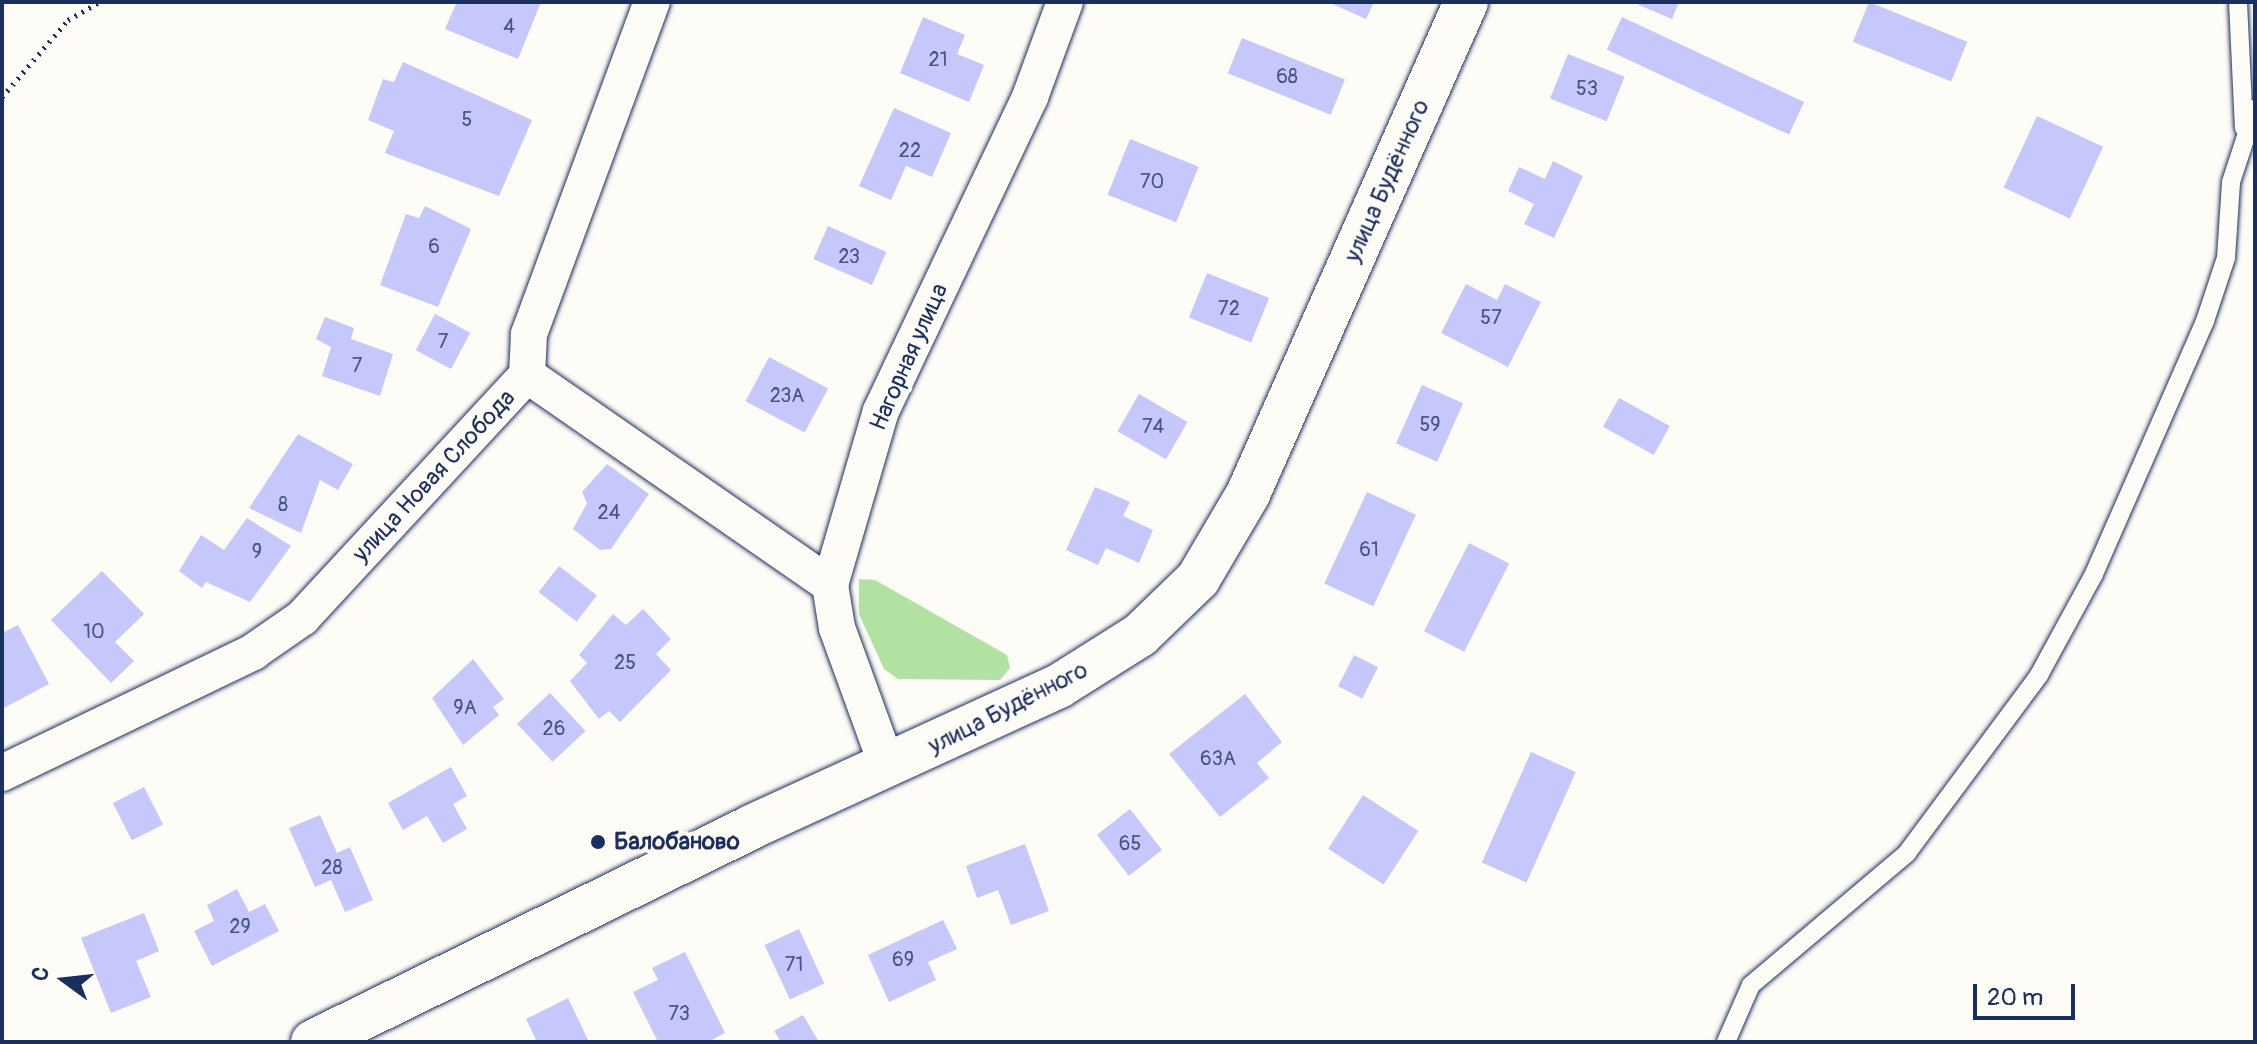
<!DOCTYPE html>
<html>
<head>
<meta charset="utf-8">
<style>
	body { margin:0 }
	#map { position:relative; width:2257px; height:1044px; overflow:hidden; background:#fdfcf7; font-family:Pangolin,sans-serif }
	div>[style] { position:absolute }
	.green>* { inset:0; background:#b1e2a2 }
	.building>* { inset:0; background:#c6c7fa; transform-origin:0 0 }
	.path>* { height:5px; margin-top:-2.5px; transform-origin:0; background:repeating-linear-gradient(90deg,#1b2f5e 0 2px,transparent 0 8px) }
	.roads { filter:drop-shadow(0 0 2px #1b2f5e) drop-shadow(0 0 2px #1b2f5e) }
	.service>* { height:18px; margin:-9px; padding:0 9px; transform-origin:9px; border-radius:9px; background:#fdfcf7 }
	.minor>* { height:36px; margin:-18px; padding:0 18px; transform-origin:18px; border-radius:18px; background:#fdfcf7 }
	.secondary>* { height:44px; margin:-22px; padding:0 22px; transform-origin:22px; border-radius:22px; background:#fdfcf7 }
	.dots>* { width:22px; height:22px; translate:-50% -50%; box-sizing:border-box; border:4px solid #fdfcf7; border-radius:50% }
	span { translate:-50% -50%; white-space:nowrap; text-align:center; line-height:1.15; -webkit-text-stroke:8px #fdfcf7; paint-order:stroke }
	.number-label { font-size:20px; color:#465585 }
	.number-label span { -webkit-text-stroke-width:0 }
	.street-label { font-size:24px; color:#1b2f5e }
	.poi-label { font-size:24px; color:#1b2f5e; font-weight:700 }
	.left { translate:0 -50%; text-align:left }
	.frame { position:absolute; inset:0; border:4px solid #1b2f5e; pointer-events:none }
	.north { position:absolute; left:24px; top:940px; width:80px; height:80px; -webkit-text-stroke:6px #fdfcf7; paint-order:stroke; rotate:285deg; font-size:22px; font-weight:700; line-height:32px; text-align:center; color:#1b2f5e }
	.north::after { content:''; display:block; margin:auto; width:28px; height:36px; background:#1b2f5e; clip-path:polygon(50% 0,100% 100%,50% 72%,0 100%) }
	.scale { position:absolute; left:1973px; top:984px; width:102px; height:36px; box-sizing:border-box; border:4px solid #1b2f5e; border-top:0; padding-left:10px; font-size:24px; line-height:28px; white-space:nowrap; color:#1b2f5e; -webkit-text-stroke:6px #fdfcf7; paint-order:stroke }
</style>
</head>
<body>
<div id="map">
	<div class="green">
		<div style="clip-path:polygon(859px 579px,875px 580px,1007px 655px,1010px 668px,1000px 680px,898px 679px,884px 669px,859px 614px)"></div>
	</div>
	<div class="building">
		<div style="clip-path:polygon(457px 2px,541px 2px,518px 59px,445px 29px)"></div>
		<div style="clip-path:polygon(1328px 2px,1374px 2px,1366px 19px)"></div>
		<div style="clip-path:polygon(1632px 2px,1679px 2px,1672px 19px)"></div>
		<div style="left:1869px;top:2px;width:106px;height:43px;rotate:22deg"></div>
		<div style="clip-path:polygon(923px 17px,965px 35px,957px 54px,984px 65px,969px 102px,900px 73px)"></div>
		<div style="left:1622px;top:17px;width:201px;height:36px;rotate:25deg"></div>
		<div style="left:1242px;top:38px;width:111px;height:38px;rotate:22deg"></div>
		<div style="left:1568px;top:54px;width:61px;height:48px;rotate:22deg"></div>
		<div style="clip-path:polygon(403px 62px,532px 120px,499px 196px,385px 153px,394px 131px,368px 120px,383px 79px,394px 82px)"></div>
		<div style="clip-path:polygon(894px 108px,951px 133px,932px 177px,906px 166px,891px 200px,859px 186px)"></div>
		<div style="left:2037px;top:116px;width:73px;height:79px;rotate:25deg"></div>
		<div style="left:1130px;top:139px;width:74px;height:60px;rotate:22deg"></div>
		<div style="clip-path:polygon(1553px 161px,1583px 176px,1554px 238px,1524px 224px,1534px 204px,1508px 191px,1519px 167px,1545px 179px)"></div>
		<div style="clip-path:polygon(425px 206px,471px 229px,438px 307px,380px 285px,406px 214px,419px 218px)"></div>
		<div style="left:828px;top:226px;width:64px;height:36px;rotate:24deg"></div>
		<div style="left:1207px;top:273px;width:67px;height:48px;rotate:22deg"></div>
		<div style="clip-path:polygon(1466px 284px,1497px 300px,1505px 284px,1541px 302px,1508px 367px,1441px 333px)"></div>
		<div style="left:435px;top:314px;width:40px;height:41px;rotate:28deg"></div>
		<div style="clip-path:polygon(325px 317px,354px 328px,351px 339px,393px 354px,380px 396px,322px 376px,331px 347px,316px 339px)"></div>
		<div style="left:769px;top:357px;width:67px;height:50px;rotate:28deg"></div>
		<div style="left:1422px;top:385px;width:45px;height:64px;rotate:24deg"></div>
		<div style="left:1139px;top:394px;width:56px;height:43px;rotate:30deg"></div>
		<div style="left:1619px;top:398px;width:58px;height:33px;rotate:29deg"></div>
		<div style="clip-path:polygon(298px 434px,353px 464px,338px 490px,320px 480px,301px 533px,249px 508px)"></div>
		<div style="clip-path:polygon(607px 464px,649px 494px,611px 549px,600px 550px,573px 529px,587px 503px,582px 492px)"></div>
		<div style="clip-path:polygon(1095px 487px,1130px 502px,1123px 516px,1153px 530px,1139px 563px,1106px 548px,1098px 565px,1066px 550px)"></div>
		<div style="left:1367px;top:492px;width:54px;height:101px;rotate:25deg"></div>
		<div style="clip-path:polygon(247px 518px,291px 546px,250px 602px,206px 582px,202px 588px,179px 571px,201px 535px,224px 550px)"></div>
		<div style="left:1469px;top:543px;width:45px;height:99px;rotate:27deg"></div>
		<div style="left:559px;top:566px;width:48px;height:33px;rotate:38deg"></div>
		<div style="clip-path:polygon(102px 571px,144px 614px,115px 642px,134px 661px,111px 683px,51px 620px)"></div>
		<div style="clip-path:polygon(643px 609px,671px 639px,656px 654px,671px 670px,620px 722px,609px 711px,599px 719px,570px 681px,587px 663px,579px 655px,613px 614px,626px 625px)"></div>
		<div style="clip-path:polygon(18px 625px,49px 684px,2px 709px,2px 633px)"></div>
		<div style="left:1354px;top:655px;width:27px;height:35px;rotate:27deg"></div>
		<div style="clip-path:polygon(473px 659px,504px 699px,493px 707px,499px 715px,463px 745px,432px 698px)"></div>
		<div style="left:550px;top:693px;width:52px;height:45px;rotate:47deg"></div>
		<div style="clip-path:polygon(1245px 694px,1282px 742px,1257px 763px,1269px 778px,1220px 817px,1169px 754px)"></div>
		<div style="left:1531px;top:752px;width:49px;height:121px;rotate:24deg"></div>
		<div style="clip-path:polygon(451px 767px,467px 796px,453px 804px,467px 829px,443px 843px,427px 816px,403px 830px,388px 803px)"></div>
		<div style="left:144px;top:787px;width:42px;height:35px;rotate:63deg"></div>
		<div style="left:1363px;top:795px;width:66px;height:64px;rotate:33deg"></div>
		<div style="left:1130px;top:809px;width:52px;height:42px;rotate:52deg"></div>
		<div style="clip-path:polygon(320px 815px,337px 853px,350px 847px,373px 900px,345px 912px,331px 880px,315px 887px,289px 828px)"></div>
		<div style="clip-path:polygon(1025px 844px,1049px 911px,1011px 925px,998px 890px,977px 898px,966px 866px)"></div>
		<div style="clip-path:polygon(237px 889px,249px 912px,265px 904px,279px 931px,212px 966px,194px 931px,214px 921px,207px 905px)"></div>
		<div style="clip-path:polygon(144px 913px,159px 951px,136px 961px,151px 997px,111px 1013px,81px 938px)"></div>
		<div style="clip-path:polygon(943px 920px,957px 949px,928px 962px,936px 980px,889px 1002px,868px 955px)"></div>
		<div style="left:799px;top:929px;width:60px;height:38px;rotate:65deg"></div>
		<div style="clip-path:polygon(685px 952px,725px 1033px,708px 1042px,658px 1042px,633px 992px,658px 980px,652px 968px)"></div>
		<div style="clip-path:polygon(568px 998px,589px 1042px,537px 1042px,526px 1019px)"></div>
		<div style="clip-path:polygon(803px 1015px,819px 1042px,781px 1042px,774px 1031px)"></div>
	</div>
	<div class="path">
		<div style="left:2px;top:97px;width:101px;rotate:-49.4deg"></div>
		<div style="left:68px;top:20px;width:36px;rotate:-30deg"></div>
	</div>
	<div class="roads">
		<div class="service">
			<div style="left:2238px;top:2px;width:126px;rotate:87.3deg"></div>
			<div style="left:1726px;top:1042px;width:62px;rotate:-66.3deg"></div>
			<div style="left:1751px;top:985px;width:204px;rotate:-40.2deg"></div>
			<div style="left:1907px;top:853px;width:222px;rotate:-53.4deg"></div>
			<div style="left:2039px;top:675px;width:115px;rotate:-61.4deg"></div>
			<div style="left:2094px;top:574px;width:276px;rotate:-66.3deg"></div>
			<div style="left:2205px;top:321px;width:66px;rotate:-71.6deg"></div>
			<div style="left:2226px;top:258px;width:76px;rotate:-86.2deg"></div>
			<div style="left:2231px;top:182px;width:77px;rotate:-71.8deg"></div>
		</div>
		<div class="minor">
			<div style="left:527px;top:375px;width:369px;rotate:34.7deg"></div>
			<div style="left:888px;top:768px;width:149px;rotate:-110deg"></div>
			<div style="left:837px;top:628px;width:44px;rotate:-99.2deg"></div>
			<div style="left:830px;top:585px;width:181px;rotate:-73.7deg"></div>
			<div style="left:881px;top:411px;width:348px;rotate:-64.6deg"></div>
			<div style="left:1030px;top:97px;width:101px;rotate:-69.8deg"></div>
			<div style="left:2px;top:773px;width:279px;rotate:-25.7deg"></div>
			<div style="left:253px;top:652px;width:60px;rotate:-34.8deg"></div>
			<div style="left:302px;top:618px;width:331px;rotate:-47.2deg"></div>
			<div style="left:527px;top:375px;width:41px;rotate:-87.2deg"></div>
			<div style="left:529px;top:334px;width:354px;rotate:-69.7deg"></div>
		</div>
		<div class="secondary">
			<div style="left:313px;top:1042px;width:488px;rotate:-26.1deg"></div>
			<div style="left:751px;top:827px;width:339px;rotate:-24.6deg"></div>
			<div style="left:1059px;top:686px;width:96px;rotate:-32.2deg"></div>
			<div style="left:1140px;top:635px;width:81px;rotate:-44deg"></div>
			<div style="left:1198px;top:579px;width:99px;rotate:-59.5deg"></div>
			<div style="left:1248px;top:494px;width:538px;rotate:-66.1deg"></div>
		</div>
	</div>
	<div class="dots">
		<div style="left:598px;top:842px;background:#1b2f5e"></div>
	</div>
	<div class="number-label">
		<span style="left:509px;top:26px">4</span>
		<span style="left:938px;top:59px">21</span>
		<span style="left:1287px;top:76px">68</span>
		<span style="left:1587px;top:88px">53</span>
		<span style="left:467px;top:119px">5</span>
		<span style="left:910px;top:150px">22</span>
		<span style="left:1152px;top:181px">70</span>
		<span style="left:434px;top:246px">6</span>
		<span style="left:849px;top:256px">23</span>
		<span style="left:1229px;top:308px">72</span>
		<span style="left:1491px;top:317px">57</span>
		<span style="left:443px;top:341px">7</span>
		<span style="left:357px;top:365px">7</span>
		<span style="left:787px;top:395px">23А</span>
		<span style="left:1430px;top:424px">59</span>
		<span style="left:1153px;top:426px">74</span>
		<span style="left:283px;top:504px">8</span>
		<span style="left:609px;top:512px">24</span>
		<span style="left:1369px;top:549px">61</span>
		<span style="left:257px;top:551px">9</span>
		<span style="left:94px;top:631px">10</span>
		<span style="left:625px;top:662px">25</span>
		<span style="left:465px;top:707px">9А</span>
		<span style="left:554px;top:728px">26</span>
		<span style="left:1218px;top:758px">63А</span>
		<span style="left:1130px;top:843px">65</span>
		<span style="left:332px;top:867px">28</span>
		<span style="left:240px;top:926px">29</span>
		<span style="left:903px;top:959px">69</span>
		<span style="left:794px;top:964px">71</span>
		<span style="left:679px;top:1013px">73</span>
	</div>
	<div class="street-label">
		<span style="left:1387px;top:181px;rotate:-66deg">улица Будённого</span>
		<span style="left:909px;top:357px;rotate:-66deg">Нагорная улица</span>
		<span style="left:434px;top:476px;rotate:-47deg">улица Новая Слобода</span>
		<span style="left:1008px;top:708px;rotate:-27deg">улица Будённого</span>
	</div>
	<div class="poi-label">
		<span class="left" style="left:614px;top:842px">Балобаново</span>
	</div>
	<div class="frame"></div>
	<div class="north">С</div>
	<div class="scale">20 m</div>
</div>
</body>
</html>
